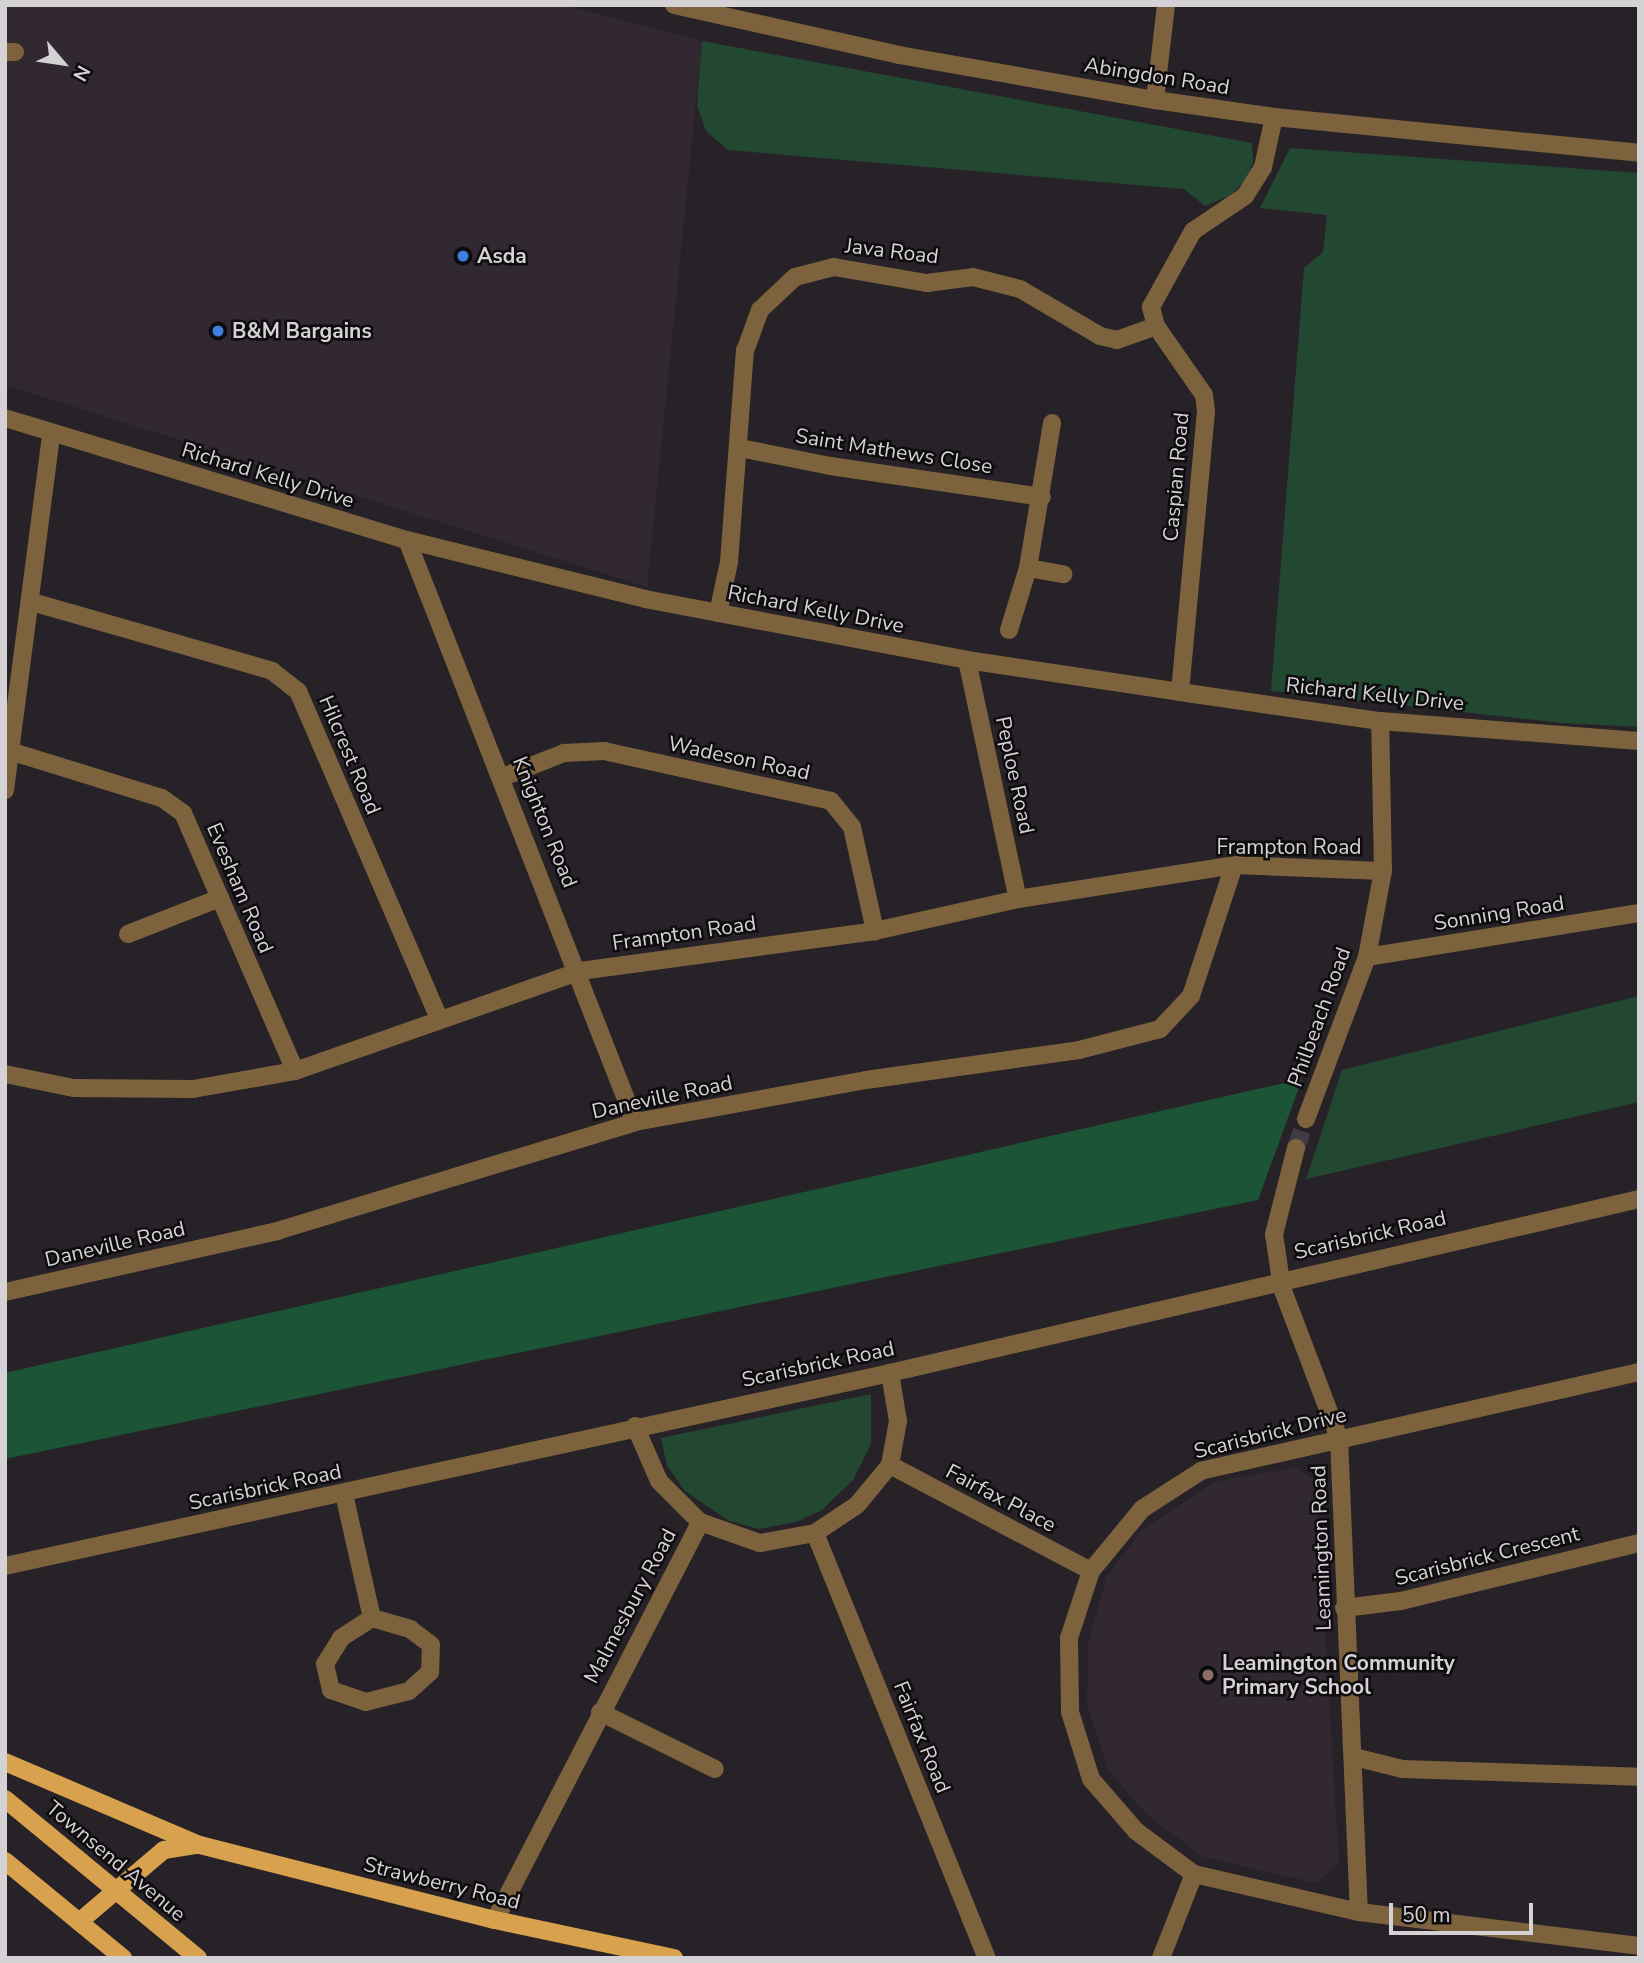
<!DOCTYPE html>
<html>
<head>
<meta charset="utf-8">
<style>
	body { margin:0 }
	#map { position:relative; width:1644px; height:1963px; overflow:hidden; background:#272227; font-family:"Nunito Sans",sans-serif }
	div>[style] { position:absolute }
	.built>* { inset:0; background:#322832 }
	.green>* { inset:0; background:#234832 }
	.forest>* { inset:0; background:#1b5535 }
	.minor-tunnel>* { height:18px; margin-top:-9px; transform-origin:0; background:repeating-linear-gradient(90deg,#413c41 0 18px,transparent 0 27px) }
	.minor>* { height:18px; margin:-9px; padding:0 9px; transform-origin:9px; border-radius:9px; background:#7d633d }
	.major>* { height:18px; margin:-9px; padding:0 9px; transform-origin:9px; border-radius:9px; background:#d8a14d }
	.dots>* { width:19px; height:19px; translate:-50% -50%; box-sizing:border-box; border:4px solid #0e0c0e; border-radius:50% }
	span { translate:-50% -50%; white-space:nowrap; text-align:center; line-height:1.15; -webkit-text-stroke:5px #0e0c0e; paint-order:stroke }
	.street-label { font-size:21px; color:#d5d2d5 }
	.poi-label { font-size:21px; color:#d5d2d5; font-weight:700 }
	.left { translate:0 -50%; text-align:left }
	.frame { position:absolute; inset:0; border:7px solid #d5d2d5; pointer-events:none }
	.north { position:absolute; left:28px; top:28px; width:70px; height:70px; -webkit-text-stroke:5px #0e0c0e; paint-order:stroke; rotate:119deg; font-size:19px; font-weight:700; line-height:28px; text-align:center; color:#d5d2d5 }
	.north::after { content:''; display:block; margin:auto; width:24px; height:32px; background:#d5d2d5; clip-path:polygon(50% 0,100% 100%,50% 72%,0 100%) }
	.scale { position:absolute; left:1389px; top:1903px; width:144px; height:32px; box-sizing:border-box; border:4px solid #d5d2d5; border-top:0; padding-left:9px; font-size:21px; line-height:24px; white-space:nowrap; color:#d5d2d5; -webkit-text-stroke:5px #0e0c0e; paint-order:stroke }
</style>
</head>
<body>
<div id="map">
	<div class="built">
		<div style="clip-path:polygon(5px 5px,565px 5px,702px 41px,647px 587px,5px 385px)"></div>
		<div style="clip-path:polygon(1294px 1468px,1316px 1480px,1339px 1863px,1316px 1883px,1203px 1857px,1147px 1815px,1108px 1770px,1087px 1706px,1088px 1644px,1106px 1578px,1140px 1532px,1213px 1482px)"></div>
	</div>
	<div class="green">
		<div style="clip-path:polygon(702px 41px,1252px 143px,1253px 163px,1246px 179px,1231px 195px,1205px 206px,1184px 189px,728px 150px,706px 131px,697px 105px)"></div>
		<div style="clip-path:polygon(1290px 148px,1639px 173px,1639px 727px,1563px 723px,1271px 691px,1304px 268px,1323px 252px,1327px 215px,1260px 208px)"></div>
		<div style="clip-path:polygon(1639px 996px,1639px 1102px,1306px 1179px,1342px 1070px)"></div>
		<div style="clip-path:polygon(871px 1394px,871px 1444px,853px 1480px,822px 1510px,796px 1522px,759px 1529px,729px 1521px,685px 1491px,667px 1466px,661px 1438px)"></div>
	</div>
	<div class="forest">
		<div style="clip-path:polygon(1302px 1079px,1258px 1200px,5px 1459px,5px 1373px)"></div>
	</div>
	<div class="minor-tunnel">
		<div style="left:1296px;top:1148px;width:31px;rotate:-71deg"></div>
	</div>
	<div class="minor">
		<div style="left:674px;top:5px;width:230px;rotate:12.5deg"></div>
		<div style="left:899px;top:55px;width:260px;rotate:10deg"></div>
		<div style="left:1155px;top:100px;width:120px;rotate:8.1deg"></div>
		<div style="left:1274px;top:117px;width:367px;rotate:5.6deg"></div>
		<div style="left:5px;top:52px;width:10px"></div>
		<div style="left:1155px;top:100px;width:96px;rotate:-83.4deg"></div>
		<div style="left:5px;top:418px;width:420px;rotate:16.9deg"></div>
		<div style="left:407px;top:540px;width:245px;rotate:13.9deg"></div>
		<div style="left:645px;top:599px;width:328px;rotate:10.7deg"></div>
		<div style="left:967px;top:660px;width:215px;rotate:8.5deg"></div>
		<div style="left:1180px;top:692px;width:202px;rotate:8.3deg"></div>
		<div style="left:1380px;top:721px;width:260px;rotate:4.4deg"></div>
		<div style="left:740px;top:448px;width:92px;rotate:11.3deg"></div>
		<div style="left:830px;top:466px;width:214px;rotate:8.3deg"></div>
		<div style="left:407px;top:540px;width:625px;rotate:68.61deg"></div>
		<div style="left:1028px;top:568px;width:36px;rotate:10deg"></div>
		<div style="left:32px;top:602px;width:250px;rotate:16deg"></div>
		<div style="left:272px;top:671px;width:33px;rotate:38deg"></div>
		<div style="left:298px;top:691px;width:357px;rotate:66.7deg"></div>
		<div style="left:718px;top:613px;width:52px;rotate:-77.8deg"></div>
		<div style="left:729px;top:562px;width:212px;rotate:-85.7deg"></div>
		<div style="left:745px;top:351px;width:44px;rotate:-69.9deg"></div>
		<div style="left:760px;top:310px;width:48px;rotate:-43.3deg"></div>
		<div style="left:795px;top:277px;width:40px;rotate:-14.4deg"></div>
		<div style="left:834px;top:267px;width:94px;rotate:9.8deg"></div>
		<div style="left:927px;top:283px;width:46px;rotate:-7.4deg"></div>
		<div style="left:973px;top:277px;width:49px;rotate:14.3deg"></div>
		<div style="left:1020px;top:289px;width:93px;rotate:30.4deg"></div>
		<div style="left:1100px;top:336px;width:17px;rotate:13deg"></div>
		<div style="left:1117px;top:340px;width:41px;rotate:-19.7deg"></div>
		<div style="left:1009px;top:630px;width:65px;rotate:-73deg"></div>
		<div style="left:1028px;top:568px;width:147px;rotate:-80.6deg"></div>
		<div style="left:967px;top:660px;width:244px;rotate:78deg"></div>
		<div style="left:1180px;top:692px;width:282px;rotate:-84.7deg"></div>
		<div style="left:1206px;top:411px;width:16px;rotate:-97deg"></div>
		<div style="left:1204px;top:395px;width:84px;rotate:-124.8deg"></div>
		<div style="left:1156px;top:326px;width:20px;rotate:-105deg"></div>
		<div style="left:1151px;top:307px;width:87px;rotate:-61.1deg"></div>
		<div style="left:1193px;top:231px;width:63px;rotate:-33.9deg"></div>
		<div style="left:1245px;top:196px;width:34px;rotate:-58deg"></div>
		<div style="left:1263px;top:167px;width:51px;rotate:-77.6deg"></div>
		<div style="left:13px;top:752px;width:156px;rotate:17.2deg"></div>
		<div style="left:162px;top:798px;width:26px;rotate:36deg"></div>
		<div style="left:183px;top:813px;width:281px;rotate:66.5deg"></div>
		<div style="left:503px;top:777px;width:66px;rotate:-21.5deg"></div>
		<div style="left:564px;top:753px;width:40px;rotate:-2.9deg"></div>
		<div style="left:604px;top:751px;width:232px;rotate:12.4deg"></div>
		<div style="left:831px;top:801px;width:33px;rotate:51deg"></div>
		<div style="left:852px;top:827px;width:107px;rotate:77.5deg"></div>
		<div style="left:5px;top:790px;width:359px;rotate:-82.6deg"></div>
		<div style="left:128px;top:934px;width:99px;rotate:-21.4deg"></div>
		<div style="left:1367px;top:957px;width:276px;rotate:-9.2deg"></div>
		<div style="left:5px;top:1074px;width:70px;rotate:11.5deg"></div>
		<div style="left:74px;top:1088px;width:119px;rotate:0.5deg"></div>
		<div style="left:193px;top:1089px;width:104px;rotate:-10deg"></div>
		<div style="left:295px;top:1071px;width:302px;rotate:-19.3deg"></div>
		<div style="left:580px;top:971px;width:298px;rotate:-7.7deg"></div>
		<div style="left:875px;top:931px;width:147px;rotate:-12.6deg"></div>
		<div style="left:1018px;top:899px;width:219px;rotate:-8.9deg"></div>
		<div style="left:1234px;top:865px;width:149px;rotate:2.3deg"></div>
		<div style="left:1306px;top:1119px;width:173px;rotate:-69.4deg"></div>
		<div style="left:1367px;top:957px;width:87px;rotate:-79.5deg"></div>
		<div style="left:1383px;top:871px;width:150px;rotate:-91.1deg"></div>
		<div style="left:1296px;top:1148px;width:89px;rotate:104.3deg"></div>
		<div style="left:1274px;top:1234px;width:55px;rotate:81.6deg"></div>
		<div style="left:1282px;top:1288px;width:160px;rotate:69.2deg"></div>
		<div style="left:1339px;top:1438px;width:474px;rotate:87.6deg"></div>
		<div style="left:5px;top:1292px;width:279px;rotate:-12.6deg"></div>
		<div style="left:277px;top:1231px;width:374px;rotate:-16.9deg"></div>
		<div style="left:635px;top:1122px;width:235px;rotate:-10.3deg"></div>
		<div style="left:866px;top:1080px;width:215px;rotate:-8deg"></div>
		<div style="left:1079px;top:1050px;width:84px;rotate:-14.5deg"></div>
		<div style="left:1160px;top:1029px;width:45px;rotate:-46.8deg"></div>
		<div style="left:1191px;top:996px;width:138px;rotate:-71.8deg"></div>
		<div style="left:1639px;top:1372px;width:449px;rotate:167.3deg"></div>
		<div style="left:1201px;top:1471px;width:70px;rotate:147.2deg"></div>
		<div style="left:1142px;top:1509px;width:80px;rotate:129.4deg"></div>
		<div style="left:1091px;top:1571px;width:71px;rotate:108.2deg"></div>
		<div style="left:1069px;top:1638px;width:74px;rotate:89.2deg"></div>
		<div style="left:1070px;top:1712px;width:70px;rotate:72.6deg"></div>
		<div style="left:1091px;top:1779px;width:69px;rotate:49.1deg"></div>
		<div style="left:1136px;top:1831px;width:72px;rotate:36.6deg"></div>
		<div style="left:1194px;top:1874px;width:169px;rotate:13deg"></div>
		<div style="left:1359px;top:1912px;width:282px;rotate:6.9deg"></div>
		<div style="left:635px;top:1426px;width:60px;rotate:66.4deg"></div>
		<div style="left:659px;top:1481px;width:58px;rotate:45deg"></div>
		<div style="left:700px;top:1522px;width:64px;rotate:19.3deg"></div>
		<div style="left:760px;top:1543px;width:56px;rotate:-10.3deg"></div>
		<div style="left:815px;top:1533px;width:50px;rotate:-33.7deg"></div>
		<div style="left:857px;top:1505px;width:52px;rotate:-50.5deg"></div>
		<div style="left:890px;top:1465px;width:45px;rotate:-79.7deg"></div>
		<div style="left:898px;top:1421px;width:49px;rotate:-99.5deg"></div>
		<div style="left:890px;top:1465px;width:227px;rotate:27.8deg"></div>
		<div style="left:344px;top:1494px;width:127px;rotate:77.3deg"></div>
		<div style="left:372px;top:1618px;width:40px;rotate:16deg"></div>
		<div style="left:410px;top:1629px;width:26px;rotate:37deg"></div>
		<div style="left:431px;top:1645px;width:27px;rotate:92deg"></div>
		<div style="left:430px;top:1672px;width:28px;rotate:138deg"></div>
		<div style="left:409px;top:1691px;width:44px;rotate:165.7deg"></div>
		<div style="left:366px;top:1702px;width:37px;rotate:-161deg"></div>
		<div style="left:331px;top:1690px;width:27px;rotate:-103deg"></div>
		<div style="left:325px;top:1664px;width:31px;rotate:-58deg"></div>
		<div style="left:341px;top:1638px;width:37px;rotate:-33deg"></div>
		<div style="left:815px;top:1533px;width:458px;rotate:68deg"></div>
		<div style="left:5px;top:1566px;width:906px;rotate:-12.3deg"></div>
		<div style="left:890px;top:1373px;width:769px;rotate:-13.08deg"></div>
		<div style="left:1344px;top:1608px;width:57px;rotate:-7deg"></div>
		<div style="left:1401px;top:1601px;width:245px;rotate:-13.7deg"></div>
		<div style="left:600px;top:1712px;width:128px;rotate:26.4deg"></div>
		<div style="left:1354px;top:1757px;width:49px;rotate:14deg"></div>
		<div style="left:1402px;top:1769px;width:237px;rotate:1.9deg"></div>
		<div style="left:495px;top:1920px;width:448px;rotate:-62.7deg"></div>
		<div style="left:1161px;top:1958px;width:90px;rotate:-68.6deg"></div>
	</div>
	<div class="major">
		<div style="left:5px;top:1762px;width:212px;rotate:23.1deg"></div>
		<div style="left:200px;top:1845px;width:304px;rotate:14.3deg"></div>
		<div style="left:495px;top:1920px;width:183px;rotate:12deg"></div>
		<div style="left:5px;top:1799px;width:250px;rotate:39.5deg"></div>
		<div style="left:5px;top:1861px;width:153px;rotate:39.4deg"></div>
		<div style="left:79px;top:1922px;width:111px;rotate:-40.3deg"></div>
		<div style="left:164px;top:1850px;width:33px;rotate:-9deg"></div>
	</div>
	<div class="dots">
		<div style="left:463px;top:256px;background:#3f7fe0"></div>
		<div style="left:218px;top:331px;background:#3f7fe0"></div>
		<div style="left:1208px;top:1675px;background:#8d6e63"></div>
	</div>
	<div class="street-label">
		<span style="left:1157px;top:76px;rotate:9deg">Abingdon Road</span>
		<span style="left:892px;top:251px;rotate:7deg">Java Road</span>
		<span style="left:894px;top:451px;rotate:9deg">Saint Mathews Close</span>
		<span style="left:268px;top:475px;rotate:17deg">Richard Kelly Drive</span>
		<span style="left:1176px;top:477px;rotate:-85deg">Caspian Road</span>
		<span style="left:816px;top:609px;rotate:11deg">Richard Kelly Drive</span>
		<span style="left:1375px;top:694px;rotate:6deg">Richard Kelly Drive</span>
		<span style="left:350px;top:755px;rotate:67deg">Hilcrest Road</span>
		<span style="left:739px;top:758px;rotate:12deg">Wadeson Road</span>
		<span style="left:1015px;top:775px;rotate:78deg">Peploe Road</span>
		<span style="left:545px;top:822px;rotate:68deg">Knighton Road</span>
		<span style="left:1289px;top:847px">Frampton Road</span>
		<span style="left:240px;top:888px;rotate:67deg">Evesham Road</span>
		<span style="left:1499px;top:913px;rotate:-9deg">Sonning Road</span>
		<span style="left:684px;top:933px;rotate:-8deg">Frampton Road</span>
		<span style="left:1319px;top:1017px;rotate:-70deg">Philbeach Road</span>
		<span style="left:662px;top:1097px;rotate:-12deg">Daneville Road</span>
		<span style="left:1370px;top:1235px;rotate:-13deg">Scarisbrick Road</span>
		<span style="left:115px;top:1244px;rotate:-13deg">Daneville Road</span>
		<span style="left:818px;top:1364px;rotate:-12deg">Scarisbrick Road</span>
		<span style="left:1270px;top:1433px;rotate:-14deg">Scarisbrick Drive</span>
		<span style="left:265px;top:1487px;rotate:-12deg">Scarisbrick Road</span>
		<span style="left:1001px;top:1498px;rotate:28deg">Fairfax Place</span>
		<span style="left:1321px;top:1548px;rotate:-92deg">Leamington Road</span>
		<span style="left:1487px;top:1556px;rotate:-14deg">Scarisbrick Crescent</span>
		<span style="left:630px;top:1606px;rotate:-62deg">Malmesbury Road</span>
		<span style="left:922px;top:1737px;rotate:68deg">Fairfax Road</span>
		<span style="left:116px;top:1861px;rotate:40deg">Townsend Avenue</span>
		<span style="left:442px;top:1883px;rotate:14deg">Strawberry Road</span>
	</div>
	<div class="poi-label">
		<span class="left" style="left:477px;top:256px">Asda</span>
		<span class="left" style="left:232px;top:331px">B&amp;M Bargains</span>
		<span class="left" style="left:1222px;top:1675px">Leamington Community<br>Primary School</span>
	</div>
	<div class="frame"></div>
	<div class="north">N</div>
	<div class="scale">50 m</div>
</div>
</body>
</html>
